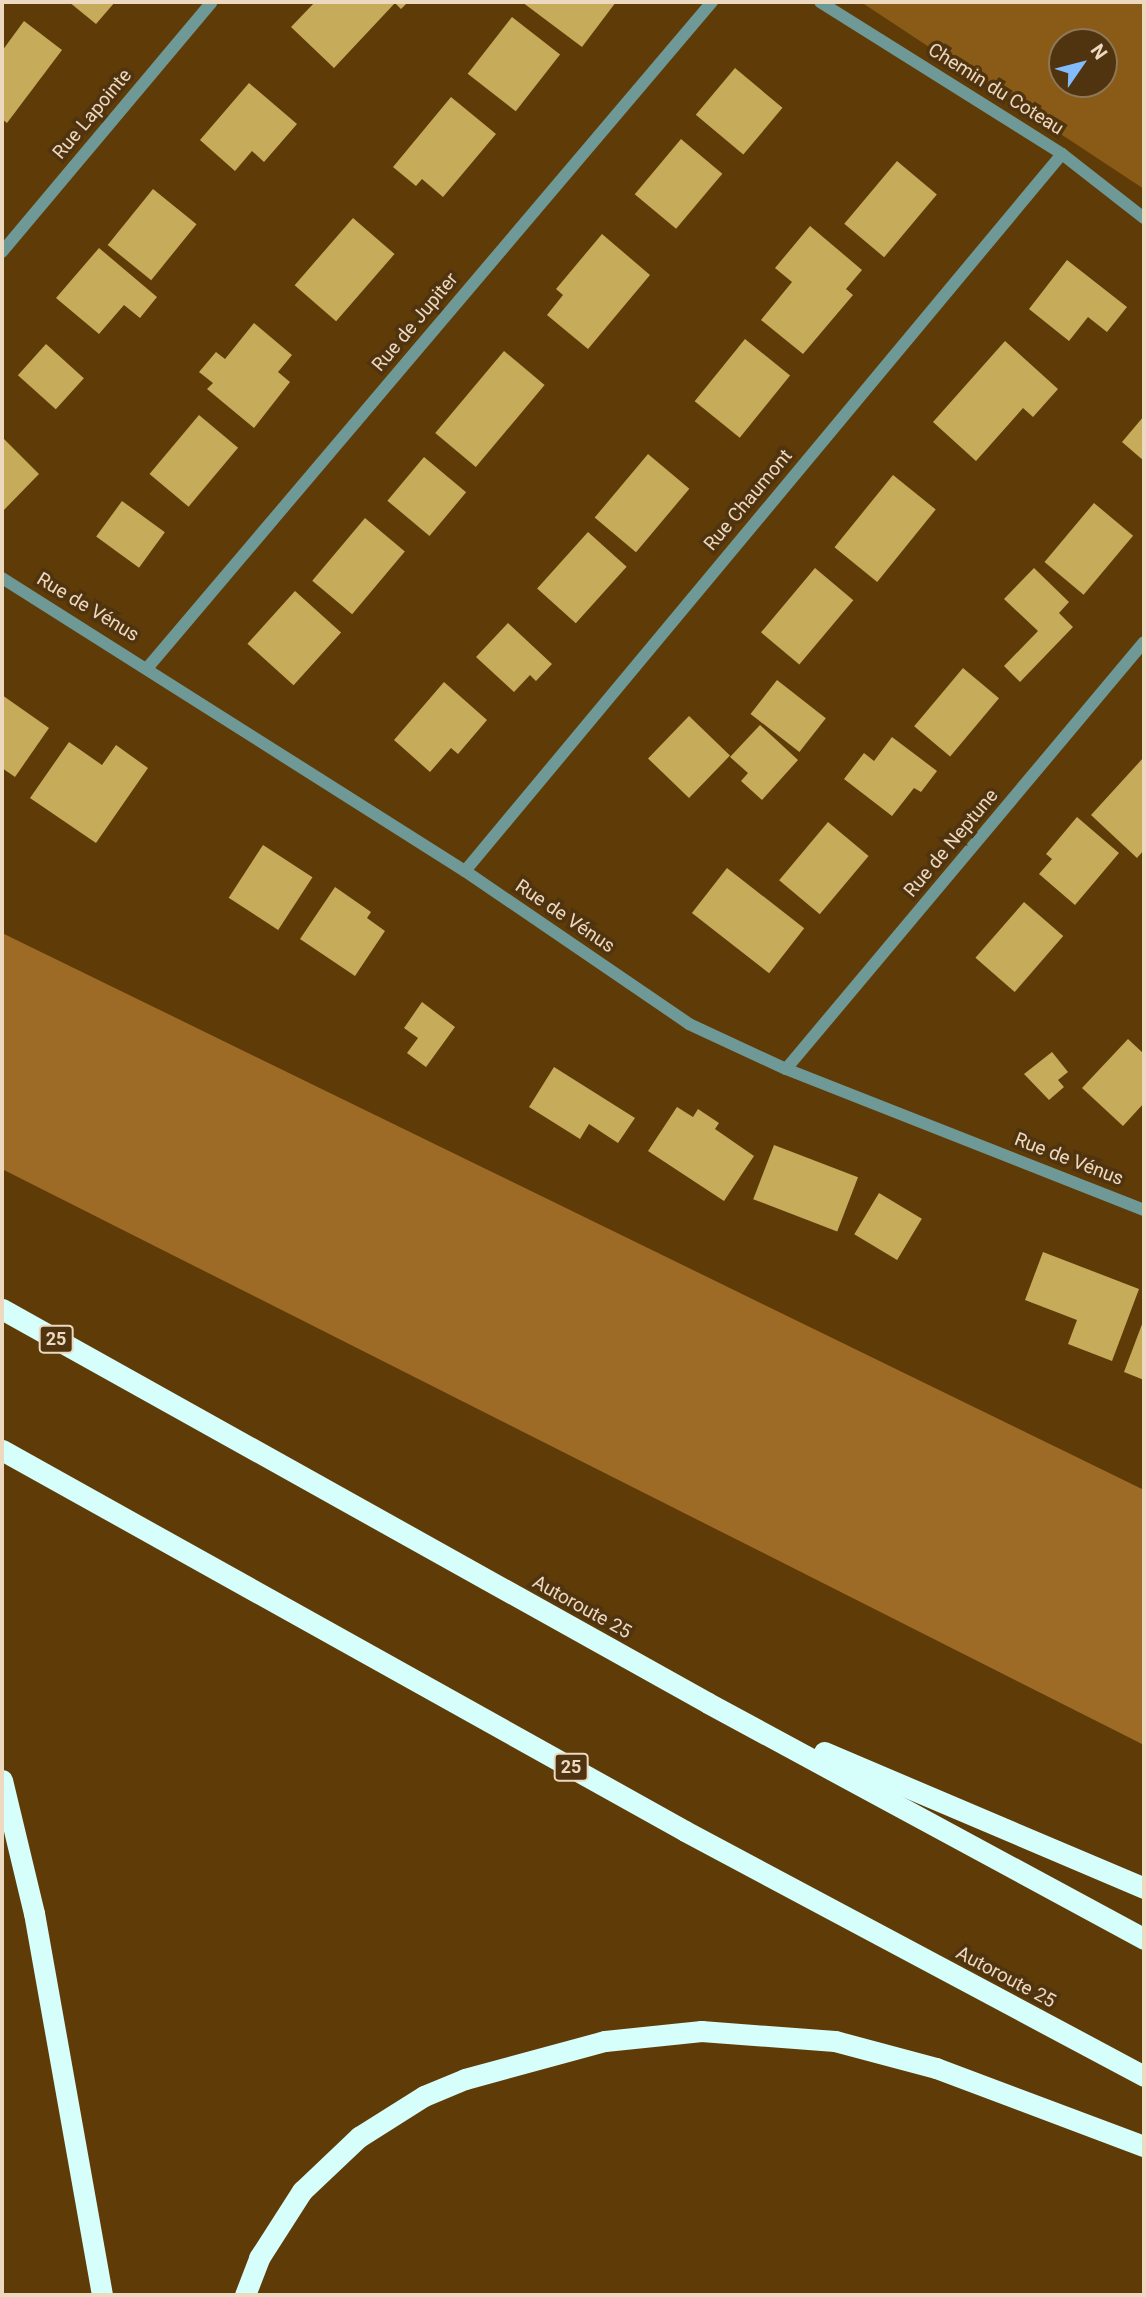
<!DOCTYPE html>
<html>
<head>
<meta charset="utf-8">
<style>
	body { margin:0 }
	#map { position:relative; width:1146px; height:2297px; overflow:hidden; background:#5f3c07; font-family:Roboto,sans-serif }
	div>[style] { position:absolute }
	.green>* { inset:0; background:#8a5b16 }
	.forest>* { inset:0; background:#9e6b26 }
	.building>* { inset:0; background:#c6ab5b; transform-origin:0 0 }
	.minor>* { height:12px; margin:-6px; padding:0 6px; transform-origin:6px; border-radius:6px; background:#6e9996 }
	.highway>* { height:21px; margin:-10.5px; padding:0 10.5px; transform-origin:10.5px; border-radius:10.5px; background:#d6fefb }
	span { translate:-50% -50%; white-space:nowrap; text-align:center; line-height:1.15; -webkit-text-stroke:7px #4f340f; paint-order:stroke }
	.shield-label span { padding:2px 5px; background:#4f340f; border:2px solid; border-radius:5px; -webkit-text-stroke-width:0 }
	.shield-label { font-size:18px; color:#edd8c0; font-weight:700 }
	.street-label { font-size:19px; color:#edd8c0 }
	.frame { position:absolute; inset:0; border:4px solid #edd8c0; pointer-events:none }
	.north { position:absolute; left:1048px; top:28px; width:70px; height:70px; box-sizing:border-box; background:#4f340f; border:2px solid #8e7656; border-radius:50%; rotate:55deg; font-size:19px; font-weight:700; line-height:28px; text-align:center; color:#edd8c0 }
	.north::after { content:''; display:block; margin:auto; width:24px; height:32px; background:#82bcfa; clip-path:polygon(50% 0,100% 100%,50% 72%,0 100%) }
</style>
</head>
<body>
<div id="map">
	<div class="green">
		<div style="clip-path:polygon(evenodd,861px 2px,1144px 2px,1144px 189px,861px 2px,1062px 42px,1104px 42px,1104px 84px,1062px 84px,1062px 42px)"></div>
	</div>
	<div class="forest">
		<div style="clip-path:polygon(2px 933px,1144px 1490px,1144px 1745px,2px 1169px)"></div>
	</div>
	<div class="building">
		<div style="clip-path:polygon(69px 2px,115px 2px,96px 24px)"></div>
		<div style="clip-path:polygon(315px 2px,408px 2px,401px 9px,395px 3px,334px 68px,291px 27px)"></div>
		<div style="clip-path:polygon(522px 2px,616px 2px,582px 47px)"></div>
		<div style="left:512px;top:17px;width:61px;height:72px;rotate:38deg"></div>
		<div style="clip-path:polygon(24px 21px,62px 50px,7px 123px,2px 119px,2px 51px)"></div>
		<div style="left:735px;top:68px;width:62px;height:61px;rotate:40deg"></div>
		<div style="clip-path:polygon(249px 83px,297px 124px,264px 162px,252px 151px,235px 171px,200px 140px)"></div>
		<div style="clip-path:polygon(451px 97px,496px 134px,443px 197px,422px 179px,416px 186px,393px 167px)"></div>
		<div style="left:681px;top:139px;width:54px;height:72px;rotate:40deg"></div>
		<div style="left:897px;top:161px;width:52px;height:82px;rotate:40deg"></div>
		<div style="left:153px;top:189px;width:56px;height:72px;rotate:39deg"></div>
		<div style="left:353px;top:218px;width:55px;height:89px;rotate:41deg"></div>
		<div style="clip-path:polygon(810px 226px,862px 270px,846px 289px,853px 295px,803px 354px,761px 320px,792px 282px,775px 268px)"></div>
		<div style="clip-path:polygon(602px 234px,650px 275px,588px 349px,547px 315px,563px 295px,556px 289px)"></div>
		<div style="clip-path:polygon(99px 248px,157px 297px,140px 318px,124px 305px,99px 334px,56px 298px)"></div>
		<div style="clip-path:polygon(1067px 260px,1127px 307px,1107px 332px,1088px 317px,1069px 341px,1029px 309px)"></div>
		<div style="clip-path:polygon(254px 323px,292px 355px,278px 372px,290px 382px,254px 428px,207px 389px,213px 383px,199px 372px,216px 352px,225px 359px)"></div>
		<div style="left:745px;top:339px;width:58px;height:80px;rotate:39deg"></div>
		<div style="clip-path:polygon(1005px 341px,1058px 389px,1033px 417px,1023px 408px,976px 461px,933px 422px)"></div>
		<div style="left:46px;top:344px;width:51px;height:42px;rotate:42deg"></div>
		<div style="left:504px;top:351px;width:53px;height:107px;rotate:40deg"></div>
		<div style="left:199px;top:415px;width:51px;height:77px;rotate:40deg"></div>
		<div style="clip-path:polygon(1144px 416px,1144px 461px,1122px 442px)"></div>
		<div style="clip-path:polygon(2px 437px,39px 474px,2px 512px)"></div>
		<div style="left:648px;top:454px;width:54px;height:83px;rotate:40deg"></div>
		<div style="left:424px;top:457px;width:55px;height:57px;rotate:40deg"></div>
		<div style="left:893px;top:475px;width:55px;height:93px;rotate:39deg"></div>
		<div style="left:122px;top:501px;width:53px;height:44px;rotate:36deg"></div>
		<div style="left:1094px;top:503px;width:51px;height:77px;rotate:40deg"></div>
		<div style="left:365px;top:518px;width:52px;height:82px;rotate:40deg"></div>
		<div style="left:588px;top:532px;width:52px;height:76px;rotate:42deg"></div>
		<div style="left:815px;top:568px;width:50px;height:84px;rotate:40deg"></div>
		<div style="clip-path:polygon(1034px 568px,1069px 602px,1059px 613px,1073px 627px,1020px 682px,1004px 666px,1038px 631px,1004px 599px)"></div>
		<div style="left:295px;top:591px;width:62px;height:71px;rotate:42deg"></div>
		<div style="clip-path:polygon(508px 623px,552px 664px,536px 681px,530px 675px,514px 692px,476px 657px)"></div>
		<div style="left:963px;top:668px;width:47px;height:76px;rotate:40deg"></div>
		<div style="left:777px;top:680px;width:62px;height:43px;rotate:38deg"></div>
		<div style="clip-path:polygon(444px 682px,487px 720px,458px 754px,451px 748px,430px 772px,394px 740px)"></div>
		<div style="clip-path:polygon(2px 695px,49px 728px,15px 777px,2px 768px)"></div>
		<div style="left:689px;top:716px;width:57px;height:59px;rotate:44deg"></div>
		<div style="clip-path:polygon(760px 725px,798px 760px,762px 800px,741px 781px,748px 773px,730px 757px)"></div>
		<div style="clip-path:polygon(892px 737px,937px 771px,921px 792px,914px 788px,892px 816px,844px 779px,864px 753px,874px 761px)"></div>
		<div style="clip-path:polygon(69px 742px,102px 765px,116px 745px,148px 768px,96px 843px,30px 798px)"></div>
		<div style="clip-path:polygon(1144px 757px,1144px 850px,1137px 858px,1091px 815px)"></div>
		<div style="clip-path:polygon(1077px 817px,1119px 853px,1075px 905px,1039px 874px,1052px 859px,1046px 854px)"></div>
		<div style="left:828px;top:822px;width:53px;height:76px;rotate:40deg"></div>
		<div style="left:263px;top:845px;width:59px;height:63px;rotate:33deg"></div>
		<div style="left:727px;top:868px;width:98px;height:57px;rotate:38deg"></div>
		<div style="clip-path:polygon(335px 887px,371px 912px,367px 918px,385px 931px,355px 976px,300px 939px)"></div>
		<div style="left:1024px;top:902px;width:52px;height:74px;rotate:41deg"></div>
		<div style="clip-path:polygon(422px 1002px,455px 1027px,426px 1067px,407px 1053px,418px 1038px,404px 1028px)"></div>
		<div style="clip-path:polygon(1128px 1039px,1144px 1054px,1144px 1103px,1123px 1126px,1082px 1088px)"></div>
		<div style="clip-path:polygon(1052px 1052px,1068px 1072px,1058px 1080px,1064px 1087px,1049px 1100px,1024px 1074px)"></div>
		<div style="clip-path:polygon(554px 1067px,635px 1118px,618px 1143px,589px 1124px,580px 1139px,529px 1107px)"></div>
		<div style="clip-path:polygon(677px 1107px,693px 1117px,698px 1109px,719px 1123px,715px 1129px,754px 1156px,724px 1201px,648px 1151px)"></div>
		<div style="left:774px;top:1145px;width:90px;height:58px;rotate:21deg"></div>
		<div style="left:879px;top:1193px;width:50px;height:48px;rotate:31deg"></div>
		<div style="clip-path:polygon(1043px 1252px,1139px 1289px,1112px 1361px,1068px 1344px,1077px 1320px,1025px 1300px)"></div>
		<div style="clip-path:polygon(1144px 1319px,1144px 1380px,1124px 1372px)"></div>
	</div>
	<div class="minor">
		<div style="left:820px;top:2px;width:286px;rotate:32.1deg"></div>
		<div style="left:1062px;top:154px;width:104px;rotate:38deg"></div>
		<div style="left:2px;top:252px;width:326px;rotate:-50deg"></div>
		<div style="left:2px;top:578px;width:548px;rotate:32.33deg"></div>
		<div style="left:465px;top:871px;width:271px;rotate:34.3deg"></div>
		<div style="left:689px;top:1024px;width:107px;rotate:24.9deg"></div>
		<div style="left:786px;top:1069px;width:385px;rotate:21.5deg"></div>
		<div style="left:149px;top:666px;width:871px;rotate:-49.71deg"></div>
		<div style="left:465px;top:871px;width:933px;rotate:-50.22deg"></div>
		<div style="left:786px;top:1069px;width:557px;rotate:-50.02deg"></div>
	</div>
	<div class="highway">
		<div style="left:2px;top:1309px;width:808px;rotate:29.16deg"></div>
		<div style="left:708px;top:1703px;width:496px;rotate:28.4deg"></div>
		<div style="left:2px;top:1450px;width:782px;rotate:29.15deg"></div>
		<div style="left:685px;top:1831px;width:520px;rotate:28.09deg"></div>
		<div style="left:824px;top:1752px;width:348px;rotate:23deg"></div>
		<div style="left:2px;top:1780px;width:137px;rotate:76.5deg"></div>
		<div style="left:34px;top:1913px;width:388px;rotate:79.9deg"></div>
		<div style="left:245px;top:2295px;width:40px;rotate:-69deg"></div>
		<div style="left:259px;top:2258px;width:80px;rotate:-57.3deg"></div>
		<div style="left:302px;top:2191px;width:79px;rotate:-43.5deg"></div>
		<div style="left:359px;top:2137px;width:77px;rotate:-32.2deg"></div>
		<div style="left:424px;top:2096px;width:44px;rotate:-22.5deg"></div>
		<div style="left:465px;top:2079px;width:145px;rotate:-15.2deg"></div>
		<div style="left:605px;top:2041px;width:97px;rotate:-5.9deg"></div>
		<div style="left:701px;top:2031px;width:134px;rotate:4.3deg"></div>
		<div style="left:835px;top:2041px;width:105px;rotate:15deg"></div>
		<div style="left:936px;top:2068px;width:222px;rotate:20.6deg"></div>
	</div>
	<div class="shield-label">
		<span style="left:56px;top:1339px">25</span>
		<span style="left:571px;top:1767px">25</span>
	</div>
	<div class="street-label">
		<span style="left:996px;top:89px;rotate:32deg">Chemin du Coteau</span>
		<span style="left:92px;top:114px;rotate:-50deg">Rue Lapointe</span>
		<span style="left:415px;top:322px;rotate:-50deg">Rue de Jupiter</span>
		<span style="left:748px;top:500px;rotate:-50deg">Rue Chaumont</span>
		<span style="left:88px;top:607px;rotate:31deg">Rue de Vénus</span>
		<span style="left:951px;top:843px;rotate:-50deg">Rue de Neptune</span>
		<span style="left:565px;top:916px;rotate:34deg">Rue de Vénus</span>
		<span style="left:1069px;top:1159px;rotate:21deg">Rue de Vénus</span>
		<span style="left:582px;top:1607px;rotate:29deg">Autoroute 25</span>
		<span style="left:1006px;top:1977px;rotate:28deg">Autoroute 25</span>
	</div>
	<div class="frame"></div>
	<div class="north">N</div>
</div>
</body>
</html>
